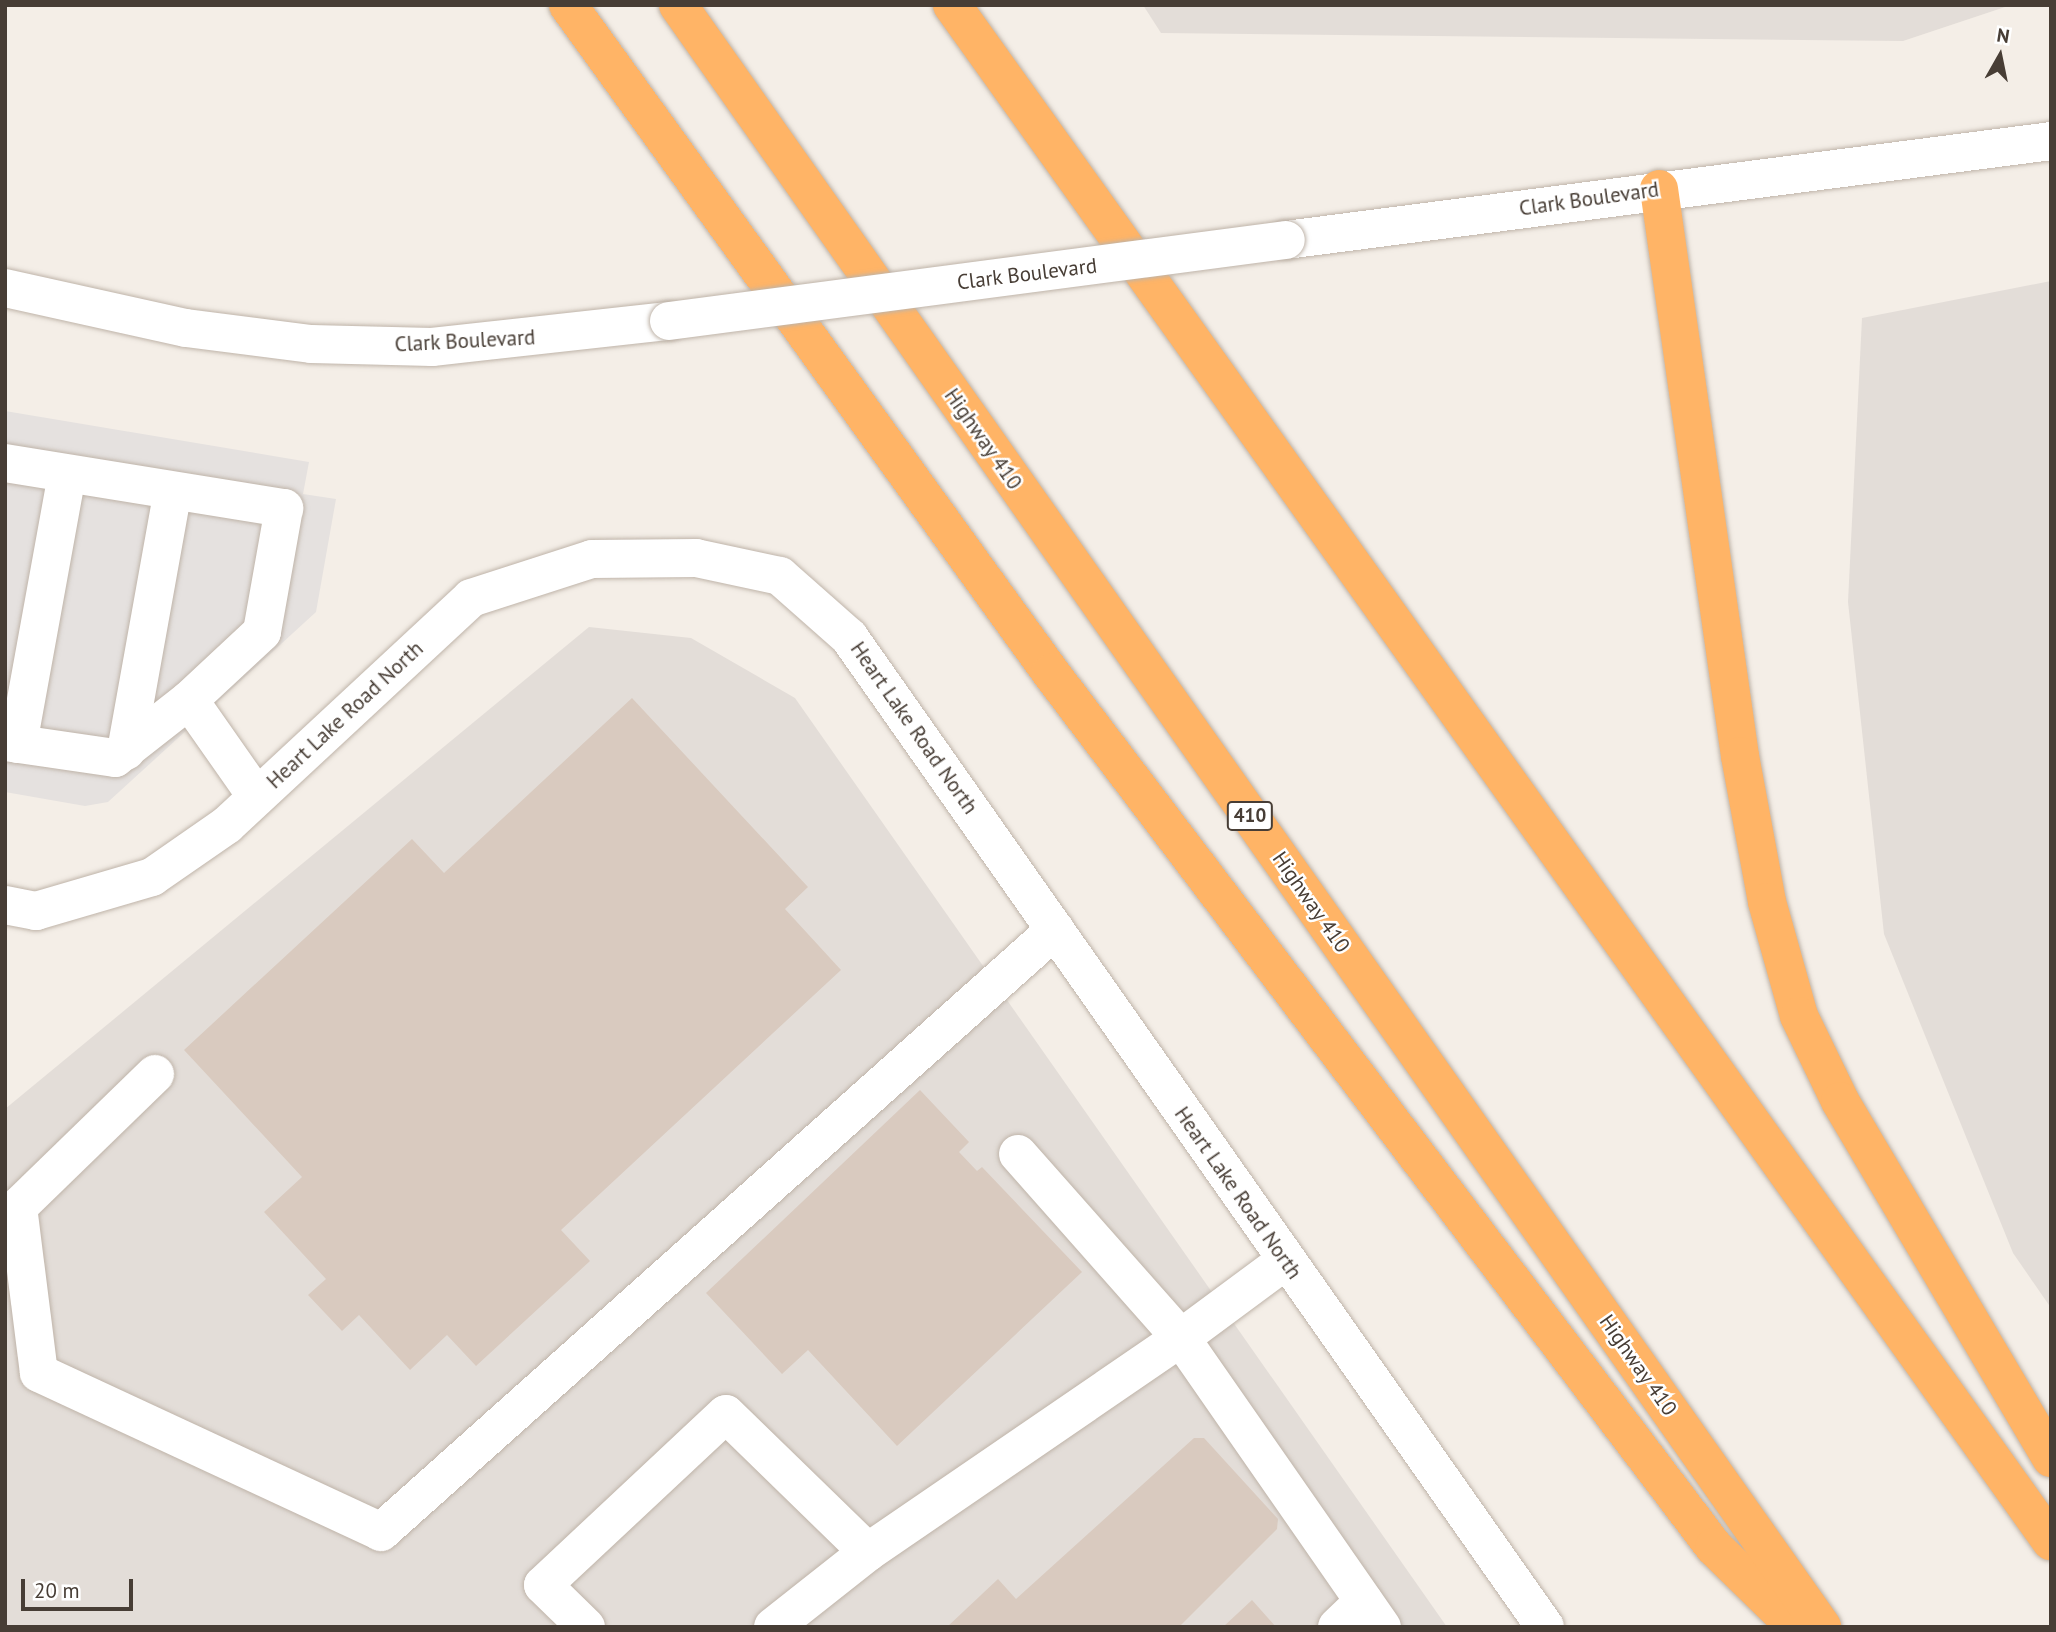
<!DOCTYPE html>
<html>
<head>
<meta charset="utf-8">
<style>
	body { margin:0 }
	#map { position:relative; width:2056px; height:1632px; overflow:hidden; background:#f4eee7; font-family:"PT Sans",sans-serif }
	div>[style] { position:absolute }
	.industrial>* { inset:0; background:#e3ddd8 }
	.parking>* { inset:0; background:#e5e1df }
	.building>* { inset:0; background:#d9cabf }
	.roads { filter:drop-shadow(0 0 2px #bfb4a9) drop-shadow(0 0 2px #bfb4a9) }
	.minor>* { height:38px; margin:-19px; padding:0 19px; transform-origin:19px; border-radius:19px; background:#fff }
	.highway>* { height:38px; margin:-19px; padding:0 19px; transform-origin:19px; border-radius:19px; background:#ffb466 }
	.bridges { filter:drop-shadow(0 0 2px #bfb4a9) drop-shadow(0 0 2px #bfb4a9) }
	.minor-bridge>* { height:38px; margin:-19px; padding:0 19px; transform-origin:19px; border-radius:19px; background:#fff }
	span { translate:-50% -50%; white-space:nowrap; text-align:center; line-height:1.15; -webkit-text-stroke:5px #fff; paint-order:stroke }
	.shield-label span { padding:2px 5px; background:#fff; border:2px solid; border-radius:5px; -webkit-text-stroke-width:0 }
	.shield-label { font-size:19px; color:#473d35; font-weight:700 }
	.street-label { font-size:21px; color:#473d35 }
	.frame { position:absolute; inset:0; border:7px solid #473d35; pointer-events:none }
	.north { position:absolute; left:1965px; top:21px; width:70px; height:70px; -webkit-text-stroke:5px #fff; paint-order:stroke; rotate:9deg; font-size:19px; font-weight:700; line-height:28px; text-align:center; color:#473d35 }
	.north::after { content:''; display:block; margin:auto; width:24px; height:32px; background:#473d35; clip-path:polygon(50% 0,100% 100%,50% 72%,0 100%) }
	.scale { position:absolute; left:21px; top:1579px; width:112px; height:32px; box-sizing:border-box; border:4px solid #473d35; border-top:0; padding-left:9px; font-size:21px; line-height:24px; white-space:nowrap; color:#473d35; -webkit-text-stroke:5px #fff; paint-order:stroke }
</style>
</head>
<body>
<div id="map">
	<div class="industrial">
		<div style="clip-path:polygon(1143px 5px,2011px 5px,1903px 41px,1161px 33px)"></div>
		<div style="clip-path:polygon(2051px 281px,2051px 1308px,2013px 1253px,1884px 934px,1848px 602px,1862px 318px)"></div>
		<div style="clip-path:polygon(589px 627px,691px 638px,795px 698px,1447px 1627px,5px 1627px,5px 1109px)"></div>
	</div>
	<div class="parking">
		<div style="clip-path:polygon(5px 411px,309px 462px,303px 494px,336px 499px,316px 612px,108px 802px,85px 806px,5px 792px)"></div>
	</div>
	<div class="building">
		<div style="clip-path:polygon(632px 698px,808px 887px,785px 909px,841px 970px,561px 1230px,590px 1261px,476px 1366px,447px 1335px,410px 1370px,359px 1315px,342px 1331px,308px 1295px,326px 1279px,264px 1212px,302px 1177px,184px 1050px,412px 839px,444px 873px)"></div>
		<div style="clip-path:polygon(920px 1090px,969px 1142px,959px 1152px,977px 1171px,982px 1167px,1082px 1272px,897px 1446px,808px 1350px,782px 1374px,706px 1293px)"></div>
		<div style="clip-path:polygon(1194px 1438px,1204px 1438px,1278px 1519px,1277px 1529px,1179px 1627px,947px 1627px,998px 1579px,1016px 1599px)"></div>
		<div style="clip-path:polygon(1252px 1600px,1276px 1627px,1223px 1627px)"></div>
	</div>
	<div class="roads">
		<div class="minor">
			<div style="left:1286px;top:240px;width:771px;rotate:-7.37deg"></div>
			<div style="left:5px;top:288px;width:185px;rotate:12.5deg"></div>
			<div style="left:186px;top:328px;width:126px;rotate:7.3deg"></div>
			<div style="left:311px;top:344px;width:121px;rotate:1.4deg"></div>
			<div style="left:432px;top:347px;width:238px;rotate:-6.3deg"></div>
			<div style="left:5px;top:463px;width:283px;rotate:9.2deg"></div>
			<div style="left:284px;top:508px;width:126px;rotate:100.1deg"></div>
			<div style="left:262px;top:632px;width:100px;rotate:137deg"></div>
			<div style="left:189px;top:700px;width:94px;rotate:141.9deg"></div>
			<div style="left:115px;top:758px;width:111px;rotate:-171.7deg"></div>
			<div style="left:189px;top:700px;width:118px;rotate:55deg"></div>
			<div style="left:18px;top:744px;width:274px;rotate:-79.7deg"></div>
			<div style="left:126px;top:751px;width:264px;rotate:-79.8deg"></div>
			<div style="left:5px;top:905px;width:32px;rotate:11deg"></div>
			<div style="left:36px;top:911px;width:121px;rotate:-16.3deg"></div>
			<div style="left:152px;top:877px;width:91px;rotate:-34.7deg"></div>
			<div style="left:227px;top:825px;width:333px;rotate:-42.9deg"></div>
			<div style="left:471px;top:598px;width:127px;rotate:-17.9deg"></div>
			<div style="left:592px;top:559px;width:104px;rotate:-0.6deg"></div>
			<div style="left:696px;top:558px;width:86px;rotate:12.1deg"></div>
			<div style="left:780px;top:576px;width:92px;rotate:41.5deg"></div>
			<div style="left:849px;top:637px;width:1210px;rotate:54.89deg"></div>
			<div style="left:155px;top:1074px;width:191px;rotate:135.8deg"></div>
			<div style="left:18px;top:1207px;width:167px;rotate:82.8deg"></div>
			<div style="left:39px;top:1373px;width:377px;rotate:24.9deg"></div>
			<div style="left:381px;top:1532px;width:904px;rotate:-41.77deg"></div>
			<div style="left:1018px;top:1154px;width:246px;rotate:48.5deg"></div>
			<div style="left:1181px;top:1338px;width:129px;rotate:-36.5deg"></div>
			<div style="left:586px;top:1627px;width:60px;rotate:-135.7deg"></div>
			<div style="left:543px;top:1585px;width:250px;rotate:-43.1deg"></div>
			<div style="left:726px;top:1414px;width:198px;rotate:44.2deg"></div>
			<div style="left:773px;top:1627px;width:121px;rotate:-38.3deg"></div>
			<div style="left:868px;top:1552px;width:379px;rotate:-34.4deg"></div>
			<div style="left:1181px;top:1338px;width:352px;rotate:55.2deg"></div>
			<div style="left:1337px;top:1627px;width:37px;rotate:-44deg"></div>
		</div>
		<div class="highway">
			<div style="left:568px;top:5px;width:824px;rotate:54.13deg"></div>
			<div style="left:1051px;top:673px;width:1097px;rotate:52.82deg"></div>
			<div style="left:1714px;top:1547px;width:115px;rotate:44.3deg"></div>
			<div style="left:678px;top:5px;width:1985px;rotate:54.8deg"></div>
			<div style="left:952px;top:5px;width:1889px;rotate:54.42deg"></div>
			<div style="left:1659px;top:189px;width:573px;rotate:81.87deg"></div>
			<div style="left:1740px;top:756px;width:148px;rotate:79.5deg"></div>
			<div style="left:1767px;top:902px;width:118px;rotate:74.3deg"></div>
			<div style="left:1799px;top:1016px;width:94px;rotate:64.2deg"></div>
			<div style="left:1840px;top:1101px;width:415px;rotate:59.4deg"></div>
		</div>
	</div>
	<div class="bridges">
		<div class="minor-bridge">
			<div style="left:669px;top:321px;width:622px;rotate:-7.48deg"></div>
		</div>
	</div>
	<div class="shield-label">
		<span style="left:1250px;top:816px">410</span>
	</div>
	<div class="street-label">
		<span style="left:1589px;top:199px;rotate:-8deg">Clark Boulevard</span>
		<span style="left:1027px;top:274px;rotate:-7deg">Clark Boulevard</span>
		<span style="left:465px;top:341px;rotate:-3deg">Clark Boulevard</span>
		<span style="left:983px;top:439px;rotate:55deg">Highway 410</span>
		<span style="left:345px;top:715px;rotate:-43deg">Heart Lake Road North</span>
		<span style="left:914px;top:728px;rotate:55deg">Heart Lake Road North</span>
		<span style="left:1311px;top:902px;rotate:55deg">Highway 410</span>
		<span style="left:1238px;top:1193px;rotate:55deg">Heart Lake Road North</span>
		<span style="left:1638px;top:1365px;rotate:55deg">Highway 410</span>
	</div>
	<div class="frame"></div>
	<div class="north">N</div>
	<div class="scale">20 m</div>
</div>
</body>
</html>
